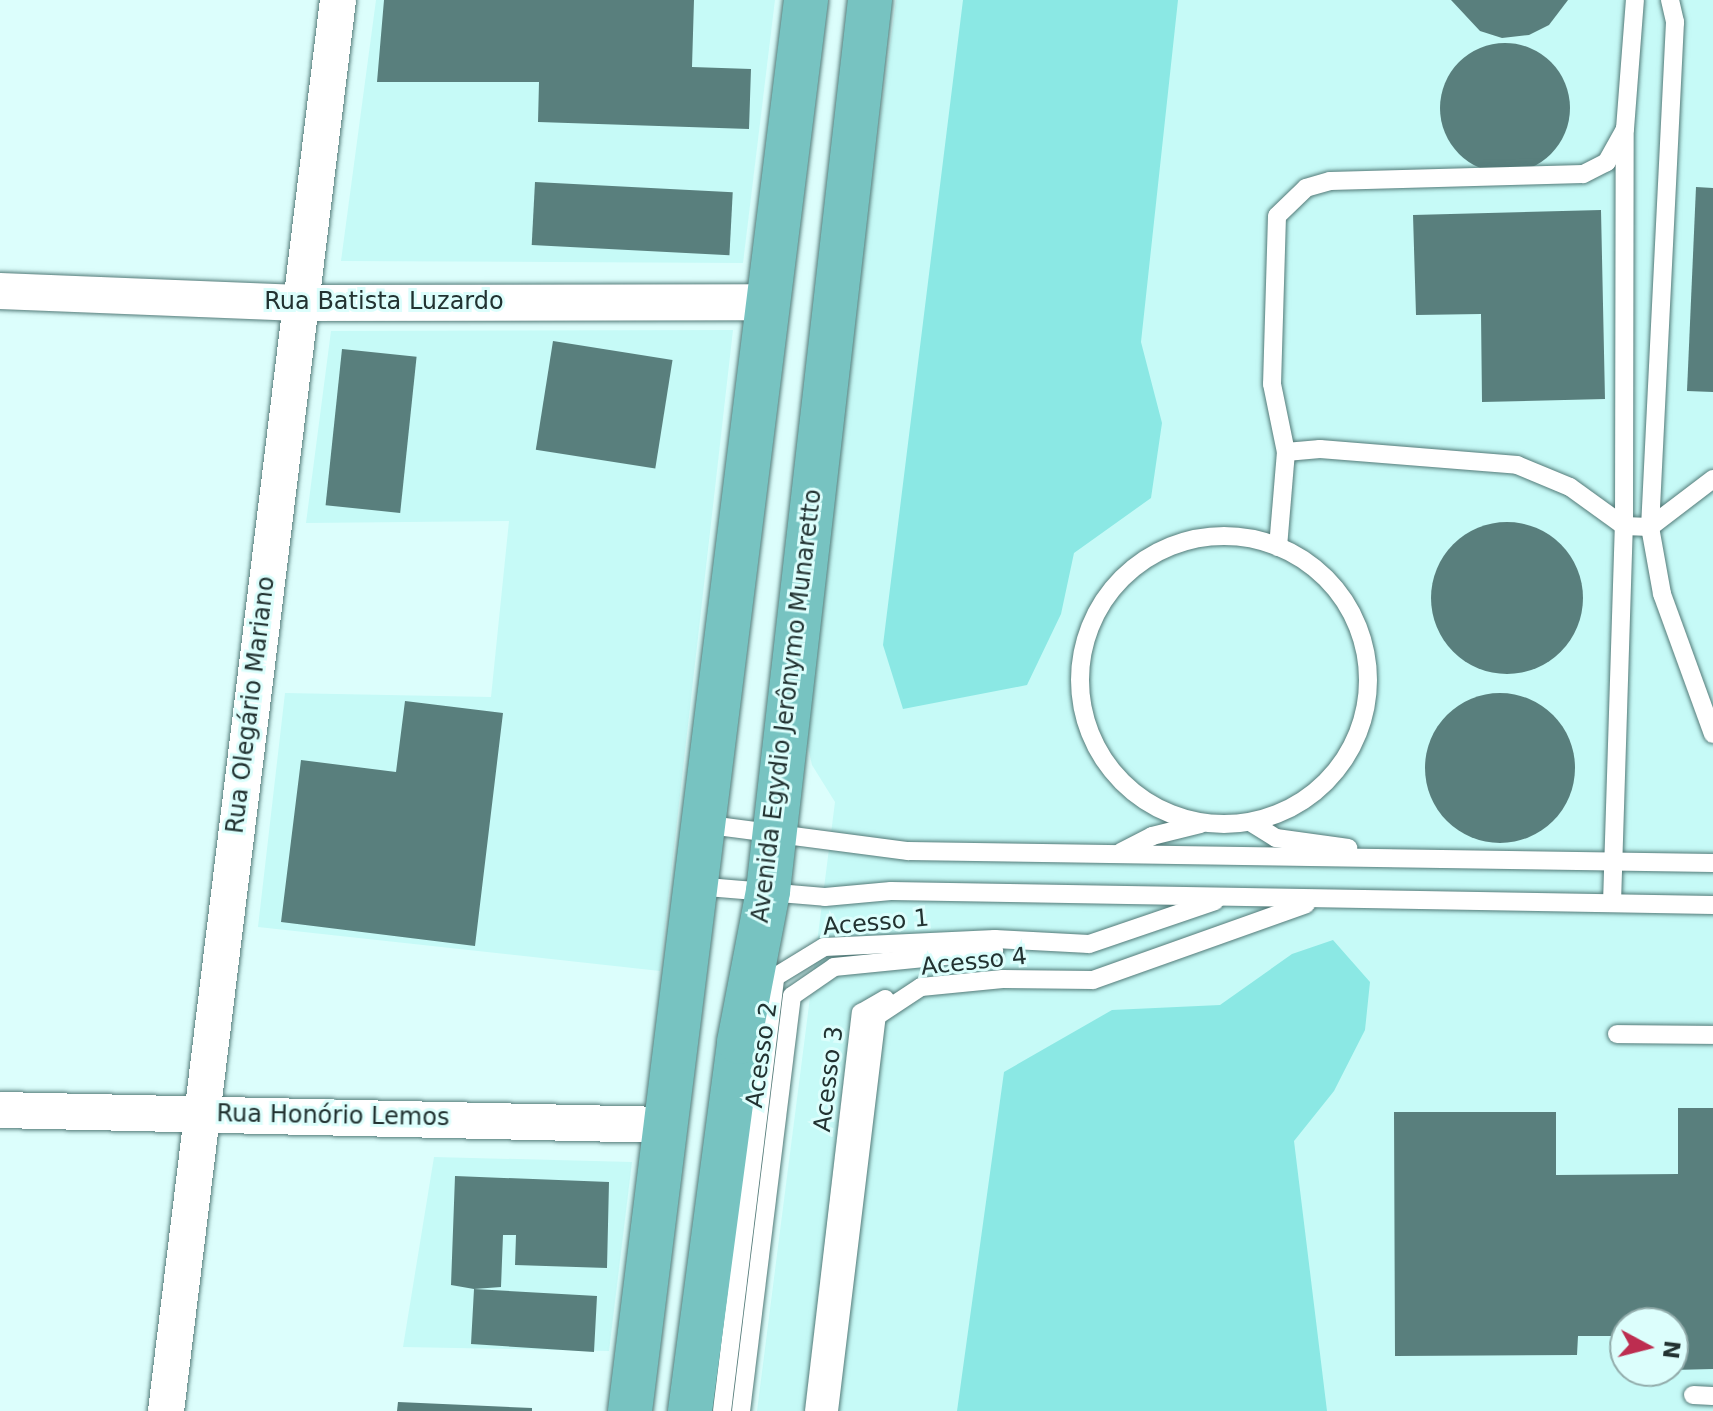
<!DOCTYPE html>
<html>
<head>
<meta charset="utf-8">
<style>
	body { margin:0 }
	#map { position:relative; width:1713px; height:1411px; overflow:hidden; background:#dcfefc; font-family:"DejaVu Sans",sans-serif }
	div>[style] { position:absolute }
	.built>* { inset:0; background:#c6faf7 }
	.green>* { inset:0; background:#8be8e4 }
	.building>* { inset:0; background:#597f7d; transform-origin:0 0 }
	.round { border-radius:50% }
	.roads { filter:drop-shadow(0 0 2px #537a78) drop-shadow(0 0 2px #537a78) }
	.service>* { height:18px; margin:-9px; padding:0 9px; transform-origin:9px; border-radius:9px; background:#fff }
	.service>.ring { margin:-9px; padding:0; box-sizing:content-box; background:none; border:18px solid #fff; border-radius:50% }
	.minor>* { height:36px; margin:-18px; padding:0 18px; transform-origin:18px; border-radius:18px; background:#fff }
	.primary>* { height:44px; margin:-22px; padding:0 22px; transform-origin:22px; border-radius:22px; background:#77c3c1 }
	span { translate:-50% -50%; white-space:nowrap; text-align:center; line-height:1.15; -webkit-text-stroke:6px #dcfefc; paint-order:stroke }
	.street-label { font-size:24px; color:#223231 }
	.north { position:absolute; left:1609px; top:1307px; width:80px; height:80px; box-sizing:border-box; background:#dcfefc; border:2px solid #92acab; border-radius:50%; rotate:97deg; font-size:22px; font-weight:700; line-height:32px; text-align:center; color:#223231 }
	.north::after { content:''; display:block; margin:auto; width:28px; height:36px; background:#bd2d50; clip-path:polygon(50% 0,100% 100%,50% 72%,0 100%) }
</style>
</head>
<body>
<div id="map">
	<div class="built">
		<div style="clip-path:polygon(376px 0,775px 0,743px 263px,341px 261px)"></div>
		<div style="clip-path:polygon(evenodd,896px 0,1713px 0,1713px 1411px,757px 1411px,835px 802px,812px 765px,801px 716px,896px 0,1625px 1323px,1673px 1323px,1673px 1371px,1625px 1371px,1625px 1323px)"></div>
		<div style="clip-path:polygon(733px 330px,660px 971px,258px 927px,285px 693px,491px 697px,509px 521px,306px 523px,331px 331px)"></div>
		<div style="clip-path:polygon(434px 1157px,632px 1162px,609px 1351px,403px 1347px)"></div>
	</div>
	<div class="green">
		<div style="clip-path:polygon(963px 0,1178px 0,1141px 342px,1162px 423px,1151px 498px,1074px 553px,1061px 614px,1027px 685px,903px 709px,883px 645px)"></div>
		<div style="clip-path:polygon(1333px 940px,1370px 982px,1365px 1030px,1334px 1091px,1294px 1141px,1327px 1411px,957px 1411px,1004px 1072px,1112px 1010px,1220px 1005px,1292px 954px)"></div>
	</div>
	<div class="building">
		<div style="clip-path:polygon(384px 0,694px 0,692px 67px,751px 69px,749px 129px,538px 122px,539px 82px,377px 82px)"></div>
		<div style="clip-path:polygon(1451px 0,1568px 0,1549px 25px,1529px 35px,1502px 38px,1480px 31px)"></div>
		<div class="round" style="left:1440px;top:43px;width:130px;height:130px"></div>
		<div style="left:535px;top:182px;width:198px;height:63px;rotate:3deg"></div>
		<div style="clip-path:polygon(1696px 187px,1713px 188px,1713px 392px,1687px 391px)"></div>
		<div style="clip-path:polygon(1601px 210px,1605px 399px,1482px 402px,1481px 314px,1416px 315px,1413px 215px)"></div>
		<div style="left:553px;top:341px;width:121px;height:110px;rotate:9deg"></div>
		<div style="left:342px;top:349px;width:75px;height:157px;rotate:6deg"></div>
		<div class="round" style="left:1431px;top:522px;width:152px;height:152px"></div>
		<div class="round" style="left:1425px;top:693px;width:150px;height:150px"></div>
		<div style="clip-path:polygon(405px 701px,503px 713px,475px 946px,281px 922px,301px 760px,396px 772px)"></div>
		<div style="clip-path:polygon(1678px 1108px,1713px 1108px,1713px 1369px,1673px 1370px,1673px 1323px,1625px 1323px,1625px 1336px,1578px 1336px,1577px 1355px,1395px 1356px,1394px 1112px,1556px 1112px,1556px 1175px,1678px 1174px)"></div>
		<div style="clip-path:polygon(455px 1176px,609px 1182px,607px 1268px,515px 1265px,516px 1235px,503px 1235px,501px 1287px,474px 1289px,597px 1296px,594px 1352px,471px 1344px,474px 1289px,451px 1285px)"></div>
		<div style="clip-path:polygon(398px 1402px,532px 1408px,532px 1411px,397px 1411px)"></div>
	</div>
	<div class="roads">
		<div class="service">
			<div style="left:1670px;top:0;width:23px;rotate:77deg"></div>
			<div style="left:1675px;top:22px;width:506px;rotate:92.83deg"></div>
			<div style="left:1650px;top:527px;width:68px;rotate:79.8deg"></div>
			<div style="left:1662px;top:594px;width:149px;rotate:70deg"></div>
			<div style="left:1625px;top:129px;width:38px;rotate:119deg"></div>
			<div style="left:1607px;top:162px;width:27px;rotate:153deg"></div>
			<div style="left:1583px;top:174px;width:253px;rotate:178.4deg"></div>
			<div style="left:1330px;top:181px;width:25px;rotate:164deg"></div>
			<div style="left:1306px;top:188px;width:40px;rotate:136deg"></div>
			<div style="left:1277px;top:216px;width:168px;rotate:91.7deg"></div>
			<div style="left:1272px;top:384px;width:69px;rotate:78.4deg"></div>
			<div style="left:1286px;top:452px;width:34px;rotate:-5deg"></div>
			<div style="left:1320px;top:449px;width:198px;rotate:4.6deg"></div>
			<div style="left:1517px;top:465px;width:57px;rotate:22.5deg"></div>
			<div style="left:1570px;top:487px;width:67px;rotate:35.8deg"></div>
			<div style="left:1624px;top:526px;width:26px;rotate:2deg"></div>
			<div style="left:1650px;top:527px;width:79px;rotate:-37.3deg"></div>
			<div class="ring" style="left:1080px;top:536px;width:270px;height:270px"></div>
			<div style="left:1278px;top:547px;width:95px;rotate:-85.2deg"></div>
			<div style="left:1252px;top:823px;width:28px;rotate:32deg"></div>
			<div style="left:1276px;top:838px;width:73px;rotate:7.9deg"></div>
			<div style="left:702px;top:824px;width:208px;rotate:7.5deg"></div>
			<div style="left:908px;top:851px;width:805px;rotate:0.85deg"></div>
			<div style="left:1121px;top:852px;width:35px;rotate:-27deg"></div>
			<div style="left:1152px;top:836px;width:50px;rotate:-13.8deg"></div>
			<div style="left:695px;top:886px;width:130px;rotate:4.8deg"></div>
			<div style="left:825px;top:897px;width:66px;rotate:-5.2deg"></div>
			<div style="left:891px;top:891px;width:822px;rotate:0.98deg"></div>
			<div style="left:1612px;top:903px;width:377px;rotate:-88.2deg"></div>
			<div style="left:1624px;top:526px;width:397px;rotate:-89.9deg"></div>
			<div style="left:1625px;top:129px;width:129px;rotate:-85.6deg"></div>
			<div style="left:1617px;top:1034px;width:96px;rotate:0.6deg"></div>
			<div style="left:1693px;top:1395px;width:20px;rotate:3deg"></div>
			<div style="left:722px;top:1411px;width:437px;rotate:-83deg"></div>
			<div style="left:775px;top:977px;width:57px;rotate:-31.5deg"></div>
			<div style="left:824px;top:947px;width:171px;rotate:-2.7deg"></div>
			<div style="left:995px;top:939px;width:94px;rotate:3deg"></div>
			<div style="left:1089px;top:944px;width:133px;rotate:-18.8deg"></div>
			<div style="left:741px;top:1411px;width:418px;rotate:-83deg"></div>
			<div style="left:792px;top:996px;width:51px;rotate:-34.6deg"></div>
			<div style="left:834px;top:967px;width:161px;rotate:-5.7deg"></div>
			<div style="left:814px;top:1411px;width:401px;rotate:-83.3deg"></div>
			<div style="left:861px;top:1013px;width:28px;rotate:-30deg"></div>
			<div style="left:829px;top:1411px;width:398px;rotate:-83.1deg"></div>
			<div style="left:877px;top:1016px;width:53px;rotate:-33.4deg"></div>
			<div style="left:921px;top:987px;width:82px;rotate:-5.6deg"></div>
			<div style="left:1003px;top:979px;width:90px;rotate:0.6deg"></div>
			<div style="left:1093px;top:980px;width:226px;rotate:-19.6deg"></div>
		</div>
		<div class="minor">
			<div style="left:0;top:291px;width:300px;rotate:2.3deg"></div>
			<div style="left:300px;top:303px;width:468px;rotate:-0.1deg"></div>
			<div style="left:0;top:1110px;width:667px;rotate:1.29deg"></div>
			<div style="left:166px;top:1411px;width:1421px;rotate:-83.05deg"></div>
		</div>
		<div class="primary">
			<div style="left:630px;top:1411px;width:1422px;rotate:-82.89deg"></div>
			<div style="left:690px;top:1411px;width:372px;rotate:-82.4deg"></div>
			<div style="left:739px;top:1042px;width:154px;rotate:-79.1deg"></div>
			<div style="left:768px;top:891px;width:897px;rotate:-83.47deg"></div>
		</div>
	</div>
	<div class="street-label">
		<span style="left:384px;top:302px">Rua Batista Luzardo</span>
		<span style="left:251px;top:705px;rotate:-83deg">Rua Olegário Mariano</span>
		<span style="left:787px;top:706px;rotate:-83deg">Avenida Egydio Jerônymo Munaretto</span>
		<span style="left:876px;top:923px;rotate:-5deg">Acesso 1</span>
		<span style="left:974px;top:962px;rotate:-6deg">Acesso 4</span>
		<span style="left:762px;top:1055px;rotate:-82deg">Acesso 2</span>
		<span style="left:829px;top:1079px;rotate:-83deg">Acesso 3</span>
		<span style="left:333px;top:1116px;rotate:1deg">Rua Honório Lemos</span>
	</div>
	<div class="north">N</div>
</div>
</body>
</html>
